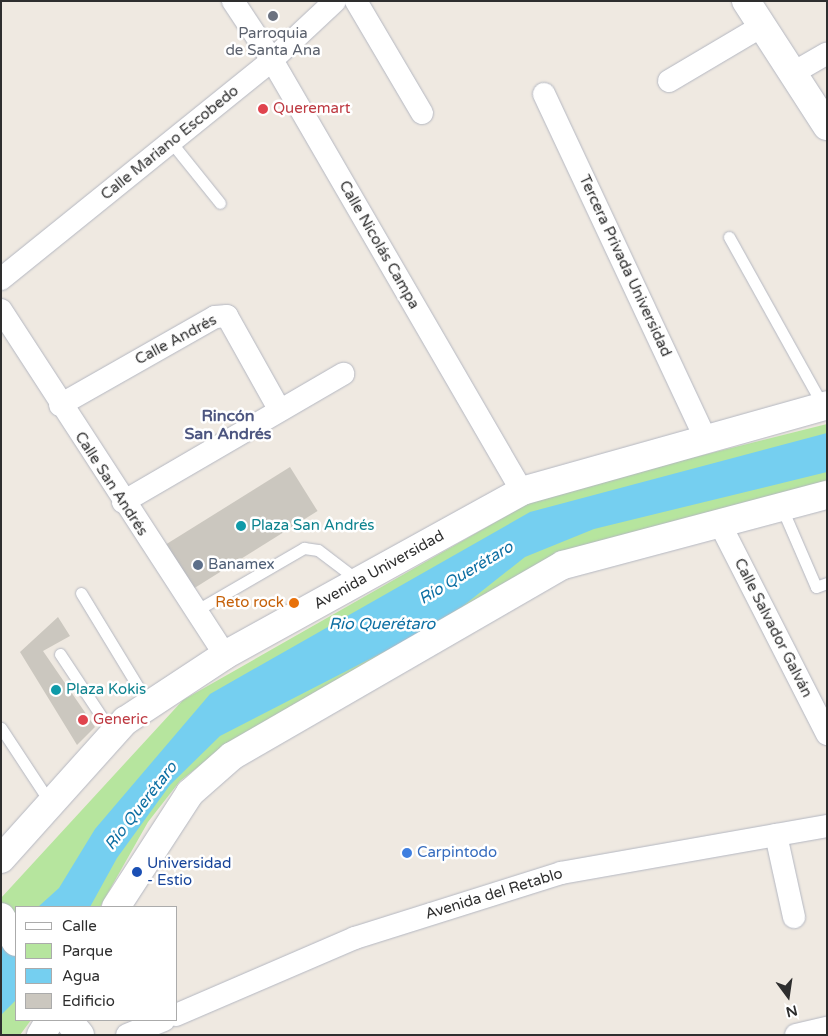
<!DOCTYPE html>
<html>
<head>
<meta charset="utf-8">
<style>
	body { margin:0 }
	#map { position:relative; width:828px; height:1036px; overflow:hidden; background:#efe9e1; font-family:"Varela Round",sans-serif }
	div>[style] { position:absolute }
	.green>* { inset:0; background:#b6e59e }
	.water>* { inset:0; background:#75cff0 }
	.building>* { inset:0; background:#cbc7bf; transform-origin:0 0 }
	.roads { filter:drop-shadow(0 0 1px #b4b7c1) drop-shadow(0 0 1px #b4b7c1) }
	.service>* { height:11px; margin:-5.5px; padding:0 5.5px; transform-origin:5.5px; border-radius:5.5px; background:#fff }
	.minor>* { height:22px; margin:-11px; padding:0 11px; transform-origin:11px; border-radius:11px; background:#fff }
	.tertiary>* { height:28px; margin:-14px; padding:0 14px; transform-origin:14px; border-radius:14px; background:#fff }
	.secondary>* { height:28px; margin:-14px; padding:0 14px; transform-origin:14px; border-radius:14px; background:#fff }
	.dots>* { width:14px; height:14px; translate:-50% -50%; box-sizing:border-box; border:2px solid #fff; border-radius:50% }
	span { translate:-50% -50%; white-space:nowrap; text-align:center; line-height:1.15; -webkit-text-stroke:5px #fff; paint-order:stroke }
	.worship-label { font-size:15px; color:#5b616d }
	.health-label { font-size:15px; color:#be3a42 }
	.left { translate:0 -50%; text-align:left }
	.street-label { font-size:15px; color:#2e2e2e }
	.culture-label { font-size:15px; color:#0d838f }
	.service-label { font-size:15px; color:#4e5e75 }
	.food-label { font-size:15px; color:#c56008 }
	.right { translate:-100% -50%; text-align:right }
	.shop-label { font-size:15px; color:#366cbe }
	.transit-label { font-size:15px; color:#164399 }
	.neighbourhood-label { font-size:16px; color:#4d5680; font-weight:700 }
	.water-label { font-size:16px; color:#0d6fa3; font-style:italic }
	.frame { position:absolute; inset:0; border:2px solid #2e2e2e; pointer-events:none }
	.legend { position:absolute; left:15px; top:906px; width:162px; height:115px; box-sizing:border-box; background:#fff; border:1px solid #ababab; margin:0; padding:6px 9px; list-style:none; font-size:15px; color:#2e2e2e }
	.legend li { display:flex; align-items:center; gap:10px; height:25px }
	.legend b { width:25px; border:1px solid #ababab }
	.north { position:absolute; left:763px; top:971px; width:50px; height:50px; -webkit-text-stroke:4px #fff; paint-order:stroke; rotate:166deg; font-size:14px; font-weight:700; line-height:20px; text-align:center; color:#2e2e2e }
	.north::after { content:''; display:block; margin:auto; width:18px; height:22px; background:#2e2e2e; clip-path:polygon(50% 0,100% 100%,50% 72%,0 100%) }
</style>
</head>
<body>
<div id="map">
	<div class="green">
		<div style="clip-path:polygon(827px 424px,827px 483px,556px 556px,230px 742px,180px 781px,148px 822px,100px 907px,16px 907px,16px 1020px,31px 1020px,20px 1035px,1px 1035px,1px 898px,183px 700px,543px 495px)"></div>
	</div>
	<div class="water">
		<div style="clip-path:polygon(827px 433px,827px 472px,594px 529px,525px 557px,463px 606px,401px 643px,220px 736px,170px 785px,117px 858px,90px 907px,38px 907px,59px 888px,95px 829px,210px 694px,530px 512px)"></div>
		<div style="clip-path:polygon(16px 930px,16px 1000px,1px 1015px,1px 947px)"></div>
	</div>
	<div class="building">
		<div style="left:290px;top:467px;width:52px;height:146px;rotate:58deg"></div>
		<div style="clip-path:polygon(58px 617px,70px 636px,43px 651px,95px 727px,77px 745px,20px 652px)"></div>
	</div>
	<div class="roads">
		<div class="service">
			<div style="left:171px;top:142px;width:78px;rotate:51.2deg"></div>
			<div style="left:729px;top:237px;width:193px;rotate:60.9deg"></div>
			<div style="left:781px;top:506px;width:88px;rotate:66.6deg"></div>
			<div style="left:816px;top:587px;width:12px;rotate:-20deg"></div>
			<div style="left:81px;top:593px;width:131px;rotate:58.7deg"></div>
			<div style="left:197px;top:610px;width:124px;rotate:-30.1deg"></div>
			<div style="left:304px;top:548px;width:14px;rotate:8deg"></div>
			<div style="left:318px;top:550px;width:51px;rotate:37.1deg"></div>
			<div style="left:60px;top:654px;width:96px;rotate:56.5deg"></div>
			<div style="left:1px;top:728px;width:91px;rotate:56.7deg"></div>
		</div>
		<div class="minor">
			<div style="left:233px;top:1px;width:71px;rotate:56.5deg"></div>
			<div style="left:272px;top:60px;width:498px;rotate:59.9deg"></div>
			<div style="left:356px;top:1px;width:130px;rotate:59.5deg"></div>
			<div style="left:793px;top:73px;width:39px;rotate:-30deg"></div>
			<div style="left:669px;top:81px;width:108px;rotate:-30.6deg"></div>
			<div style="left:544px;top:94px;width:379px;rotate:64.9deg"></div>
			<div style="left:1px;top:279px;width:348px;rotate:-38.9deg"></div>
			<div style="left:272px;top:60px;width:86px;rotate:-43.1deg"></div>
			<div style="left:1px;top:310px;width:411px;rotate:57deg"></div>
			<div style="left:60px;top:405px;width:178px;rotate:-29.6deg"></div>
			<div style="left:215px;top:317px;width:12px;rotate:-5deg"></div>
			<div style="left:227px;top:316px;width:107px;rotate:60.8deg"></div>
			<div style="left:123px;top:502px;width:255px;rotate:-30.2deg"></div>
			<div style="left:719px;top:522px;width:238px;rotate:63deg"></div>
			<div style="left:776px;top:835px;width:84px;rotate:77.6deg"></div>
			<div style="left:176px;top:1015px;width:195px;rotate:-23.3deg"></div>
			<div style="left:355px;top:938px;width:216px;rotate:-17.5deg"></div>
			<div style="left:561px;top:873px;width:270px;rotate:-10deg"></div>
			<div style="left:127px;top:1035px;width:40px;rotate:-22deg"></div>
			<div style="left:796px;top:1035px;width:32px;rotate:-13deg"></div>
		</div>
		<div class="tertiary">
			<div style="left:746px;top:1px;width:149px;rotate:57.1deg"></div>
		</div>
		<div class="secondary">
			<div style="left:1px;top:859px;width:186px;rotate:-48.1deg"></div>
			<div style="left:125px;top:721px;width:120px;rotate:-33.4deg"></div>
			<div style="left:225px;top:655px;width:339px;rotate:-28.9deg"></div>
			<div style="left:522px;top:491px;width:317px;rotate:-15.7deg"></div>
			<div style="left:116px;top:907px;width:136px;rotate:-57deg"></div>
			<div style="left:190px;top:793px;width:56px;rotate:-41.4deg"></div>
			<div style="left:232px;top:756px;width:382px;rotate:-30deg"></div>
			<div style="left:563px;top:565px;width:273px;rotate:-14.9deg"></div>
			<div style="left:1px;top:917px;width:29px;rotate:59deg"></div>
			<div style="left:68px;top:1020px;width:19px;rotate:51deg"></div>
			<div style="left:41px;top:1035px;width:17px;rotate:-59deg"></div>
		</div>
	</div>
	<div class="dots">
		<div style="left:273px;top:16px;background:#6b7280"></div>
		<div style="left:263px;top:109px;background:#e0444e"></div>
		<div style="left:241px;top:526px;background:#0f9aa8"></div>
		<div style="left:198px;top:565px;background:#5c6f8a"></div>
		<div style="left:294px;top:603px;background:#e8710a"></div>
		<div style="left:56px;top:690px;background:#0f9aa8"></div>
		<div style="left:83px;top:720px;background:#e0444e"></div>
		<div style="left:407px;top:853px;background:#3f7fe0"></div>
		<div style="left:137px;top:872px;background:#1a4fb4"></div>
	</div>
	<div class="worship-label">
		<span style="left:273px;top:42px">Parroquia<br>de Santa Ana</span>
	</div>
	<div class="health-label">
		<span class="left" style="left:273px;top:109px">Queremart</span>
		<span class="left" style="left:93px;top:720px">Generic</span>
	</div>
	<div class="street-label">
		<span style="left:170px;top:143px;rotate:-39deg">Calle Mariano Escobedo</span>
		<span style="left:379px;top:245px;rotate:60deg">Calle Nicolás Campa</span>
		<span style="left:625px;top:266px;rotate:65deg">Tercera Privada Universidad</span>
		<span style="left:176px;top:340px;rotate:-28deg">Calle Andrés</span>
		<span style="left:111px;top:484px;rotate:57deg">Calle San Andrés</span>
		<span style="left:379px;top:570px;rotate:-29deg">Avenida Universidad</span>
		<span style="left:773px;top:628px;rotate:63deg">Calle Salvador Galván</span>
		<span style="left:494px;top:894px;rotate:-17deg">Avenida del Retablo</span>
	</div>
	<div class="culture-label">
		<span class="left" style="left:251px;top:526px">Plaza San Andrés</span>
		<span class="left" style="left:66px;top:690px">Plaza Kokis</span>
	</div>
	<div class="service-label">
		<span class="left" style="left:208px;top:565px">Banamex</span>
	</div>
	<div class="food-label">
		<span class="right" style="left:284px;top:603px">Reto rock</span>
	</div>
	<div class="shop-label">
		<span class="left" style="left:417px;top:853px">Carpintodo</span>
	</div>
	<div class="transit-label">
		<span class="left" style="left:147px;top:872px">Universidad<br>- Estio</span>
	</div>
	<div class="neighbourhood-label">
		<span style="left:228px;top:425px">Rincón<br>San Andrés</span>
	</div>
	<div class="water-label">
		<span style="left:466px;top:573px;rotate:-31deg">Río Querétaro</span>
		<span style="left:382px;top:624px">Rio Querétaro</span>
		<span style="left:141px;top:806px;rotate:-52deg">Río Querétaro</span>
	</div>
	<div class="frame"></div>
	<ul class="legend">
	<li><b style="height:6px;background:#fff"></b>Calle</li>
	<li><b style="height:14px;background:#b6e59e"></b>Parque</li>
	<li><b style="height:14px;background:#75cff0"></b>Agua</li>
	<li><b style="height:14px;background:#cbc7bf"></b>Edificio</li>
	</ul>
	<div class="north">N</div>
</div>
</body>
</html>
